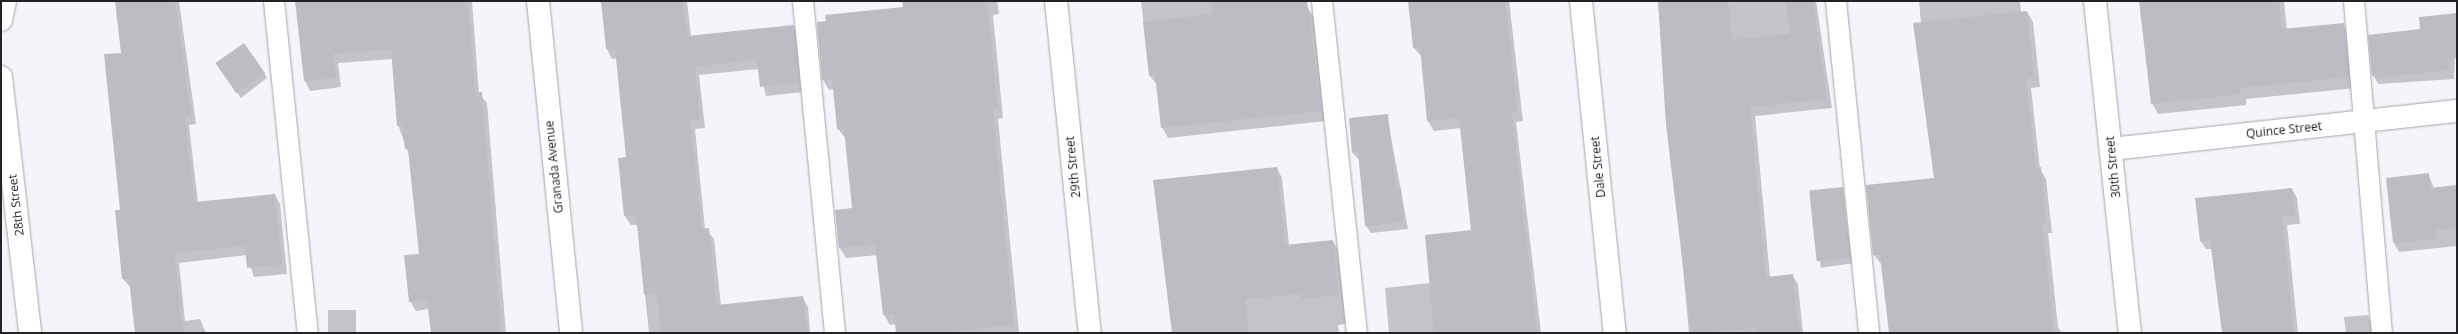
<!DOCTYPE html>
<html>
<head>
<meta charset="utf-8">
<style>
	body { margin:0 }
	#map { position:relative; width:2458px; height:334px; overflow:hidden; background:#f7f3fa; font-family:"Open Sans",sans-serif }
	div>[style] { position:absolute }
	.shadow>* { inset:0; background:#0003; transform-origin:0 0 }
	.building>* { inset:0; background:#bfbbc2; transform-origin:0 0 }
	.roads { filter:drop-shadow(0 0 1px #a8a4ab) drop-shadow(0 0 1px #a8a4ab) }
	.lane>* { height:20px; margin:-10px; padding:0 10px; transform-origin:10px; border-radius:10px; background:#fff }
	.street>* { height:22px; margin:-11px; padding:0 11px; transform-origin:11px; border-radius:11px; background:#fff }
	.secondary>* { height:22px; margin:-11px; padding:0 11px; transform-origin:11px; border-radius:11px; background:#fff }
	span { translate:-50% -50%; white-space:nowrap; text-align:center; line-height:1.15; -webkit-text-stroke:4px #fff; paint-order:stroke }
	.street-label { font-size:12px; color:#232224 }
	.frame { position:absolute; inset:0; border:2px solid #232224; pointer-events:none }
</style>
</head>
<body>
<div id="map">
	<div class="shadow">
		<div style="clip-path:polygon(116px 1px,179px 1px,196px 124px,189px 125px,198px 203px,275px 195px,280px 204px,287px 274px,254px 277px,247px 255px,179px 263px,185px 321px,200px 319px,206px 333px,136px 333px,131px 288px,123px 279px,116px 211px,121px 211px,122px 54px)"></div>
		<div style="clip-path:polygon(296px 1px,472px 1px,479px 94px,487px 103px,506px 333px,432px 333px,429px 309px,416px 311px,410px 301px,420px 255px,409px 155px,398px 125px,393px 59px,338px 63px,341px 87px,310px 91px,305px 81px)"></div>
		<div style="clip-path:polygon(601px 1px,687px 1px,691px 36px,793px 26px,799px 35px,804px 92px,766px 96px,759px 69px,699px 75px,705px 128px,695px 129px,705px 229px,714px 239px,721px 306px,803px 298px,808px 307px,810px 333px,649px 333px,638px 225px,631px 225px,625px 216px,619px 158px,627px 158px,617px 58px,612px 59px,607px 49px)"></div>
		<div style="clip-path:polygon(903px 1px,997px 1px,999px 14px,993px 15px,1003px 118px,998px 119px,1019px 333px,897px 333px,896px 324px,890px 325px,884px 315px,878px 255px,846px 258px,840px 248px,836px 211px,853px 209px,846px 139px,838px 129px,834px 89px,829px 90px,823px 80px,818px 23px,904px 8px)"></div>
		<div style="clip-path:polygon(1141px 1px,1290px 1px,1307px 6px,1313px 16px,1326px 121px,1168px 138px,1162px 127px,1158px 86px,1150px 76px)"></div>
		<div style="clip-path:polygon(1409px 1px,1509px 1px,1523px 121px,1516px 122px,1541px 333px,1389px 333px,1385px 288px,1430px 283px,1472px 231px,1461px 128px,1434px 131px,1428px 121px,1422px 57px,1414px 48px)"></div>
		<div style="clip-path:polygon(1658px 1px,1816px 1px,1832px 108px,1755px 116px,1770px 277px,1792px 275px,1798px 284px,1803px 333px,1689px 333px)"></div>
		<div style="clip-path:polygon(1919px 1px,2020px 1px,2021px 12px,2027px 12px,2033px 22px,2040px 87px,2031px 88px,2040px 169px,2046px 179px,2052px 233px,2048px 233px,2058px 327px,2062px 333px,1890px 333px,1882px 265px,1874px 255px,1867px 186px,1935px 179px)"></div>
		<div style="clip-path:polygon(2140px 1px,2284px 1px,2287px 30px,2343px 24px,2349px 35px,2355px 88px,2246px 99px,2246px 105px,2158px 114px,2152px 103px)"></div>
		<div style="clip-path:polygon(2457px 14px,2454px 79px,2378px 84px,2373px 74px,2421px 30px)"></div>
		<div style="clip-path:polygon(217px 64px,264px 73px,267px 78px,241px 98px)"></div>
		<div style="clip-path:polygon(1387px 115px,1408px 229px,1371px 233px,1366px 226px,1359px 160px,1353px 153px)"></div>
		<div style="clip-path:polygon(1277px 168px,1282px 178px,1289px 245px,1333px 241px,1338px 250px,1346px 324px,1338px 325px,1339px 333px,1173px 333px)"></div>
		<div style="clip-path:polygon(2428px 174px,2434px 188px,2457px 186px,2457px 246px,2399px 252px,2394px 243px,2387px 179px)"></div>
		<div style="left:1842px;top:188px;width:76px;height:32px;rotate:82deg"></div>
		<div style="clip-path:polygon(2292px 189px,2297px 198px,2300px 224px,2287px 225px,2298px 333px,2223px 333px,2212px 249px,2206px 249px,2200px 240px)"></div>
		<div style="left:328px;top:310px;width:28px;height:23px"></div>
		<div style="clip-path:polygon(2368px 315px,2375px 333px,2346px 333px,2344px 317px)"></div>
	</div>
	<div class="building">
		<div style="clip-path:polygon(115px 1px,175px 1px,191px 115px,185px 116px,194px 202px,275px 194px,282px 264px,247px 268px,245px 246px,174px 253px,183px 333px,135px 333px,129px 279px,122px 279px,115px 210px,120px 210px,104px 54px,121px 53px)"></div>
		<div style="clip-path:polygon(295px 1px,468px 1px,475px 93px,482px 92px,501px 333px,431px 333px,427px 300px,409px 302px,404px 255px,419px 254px,408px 149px,405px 149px,402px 125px,397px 126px,391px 49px,333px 54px,336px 78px,304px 81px)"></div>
		<div style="clip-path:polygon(601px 1px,683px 1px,687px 36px,794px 25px,799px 83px,760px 87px,757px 60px,695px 66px,700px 119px,690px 120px,702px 229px,709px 228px,717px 305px,803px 296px,807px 333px,661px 333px,657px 293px,644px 295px,636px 215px,624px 216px,618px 158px,626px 157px,615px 49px,606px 49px)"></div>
		<div style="clip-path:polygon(902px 1px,987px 1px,998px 108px,993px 109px,998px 165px,1014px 325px,937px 333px,896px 333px,894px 314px,883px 315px,875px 245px,839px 248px,835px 210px,852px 208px,844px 129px,837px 129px,832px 79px,822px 80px,817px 22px,826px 21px,825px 15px,903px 7px)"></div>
		<div style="clip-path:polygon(1211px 1px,1307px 1px,1321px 111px,1161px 128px,1155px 75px,1149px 76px,1143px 22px,1213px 14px)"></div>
		<div style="clip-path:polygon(1408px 1px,1505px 1px,1518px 112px,1512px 113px,1537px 333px,1434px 333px,1425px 235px,1471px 230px,1459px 118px,1427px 121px,1420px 47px,1413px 48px)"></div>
		<div style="clip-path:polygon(1658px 1px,1728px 1px,1732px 40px,1790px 34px,1786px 1px,1813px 1px,1827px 99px,1750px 107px,1766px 277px,1793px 274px,1799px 333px,1756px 333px,1756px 328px,1691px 333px,1666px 125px)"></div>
		<div style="clip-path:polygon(2139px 1px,2279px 1px,2282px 29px,2344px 23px,2349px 77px,2240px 88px,2241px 94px,2151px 104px)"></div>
		<div style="clip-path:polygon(2027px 11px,2034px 77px,2026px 78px,2036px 168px,2041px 167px,2046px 223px,2042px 223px,2054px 333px,1889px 333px,1880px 255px,1873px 255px,1866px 185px,1934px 178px,1913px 23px)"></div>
		<div style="clip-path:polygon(2457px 13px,2457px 58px,2448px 59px,2449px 70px,2376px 78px,2372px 75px,2368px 35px,2420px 29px,2419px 17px)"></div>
		<div style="left:244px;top:43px;width:37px;height:35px;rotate:55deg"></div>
		<div style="clip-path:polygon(1388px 114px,1396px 189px,1401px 188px,1404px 222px,1365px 226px,1358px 152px,1352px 153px,1349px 118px)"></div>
		<div style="clip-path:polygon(1277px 167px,1285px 245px,1333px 240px,1339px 295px,1302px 299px,1301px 294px,1245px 299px,1249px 333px,1172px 333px,1153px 180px)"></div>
		<div style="clip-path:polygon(2429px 173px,2430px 188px,2457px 185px,2457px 228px,2435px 230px,2436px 239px,2393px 243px,2386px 178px)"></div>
		<div style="left:1843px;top:187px;width:71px;height:34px;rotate:84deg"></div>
		<div style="clip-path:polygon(2292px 188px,2295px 215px,2282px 216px,2294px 333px,2222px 333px,2210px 240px,2200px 241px,2195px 198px)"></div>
	</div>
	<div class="roads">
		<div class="lane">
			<div style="left:274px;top:1px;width:334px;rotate:84.2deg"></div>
			<div style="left:803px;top:1px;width:334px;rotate:84.5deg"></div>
			<div style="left:1322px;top:1px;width:334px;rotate:84deg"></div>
			<div style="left:1836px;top:1px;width:334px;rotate:84.3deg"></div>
			<div style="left:2354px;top:1px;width:333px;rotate:85.2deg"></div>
		</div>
		<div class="street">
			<div style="left:538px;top:1px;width:334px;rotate:84.3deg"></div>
			<div style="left:1056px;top:1px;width:334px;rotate:84.2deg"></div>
			<div style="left:1581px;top:1px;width:334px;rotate:84.2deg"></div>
			<div style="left:1px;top:20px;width:19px;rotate:-78deg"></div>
			<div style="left:1px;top:77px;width:258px;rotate:83.5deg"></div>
			<div style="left:2111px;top:149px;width:348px;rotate:-6.3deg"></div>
		</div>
		<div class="secondary">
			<div style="left:2095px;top:1px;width:334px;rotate:84deg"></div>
		</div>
	</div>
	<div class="street-label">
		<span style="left:2284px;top:130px;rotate:-6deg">Quince Street</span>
		<span style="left:554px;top:167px;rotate:-96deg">Granada Avenue</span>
		<span style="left:1073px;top:167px;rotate:-96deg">29th Street</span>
		<span style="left:1598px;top:167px;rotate:-96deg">Dale Street</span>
		<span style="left:2113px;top:167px;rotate:-96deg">30th Street</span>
		<span style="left:16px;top:205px;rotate:-97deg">28th Street</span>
	</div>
	<div class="frame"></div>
</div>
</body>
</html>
